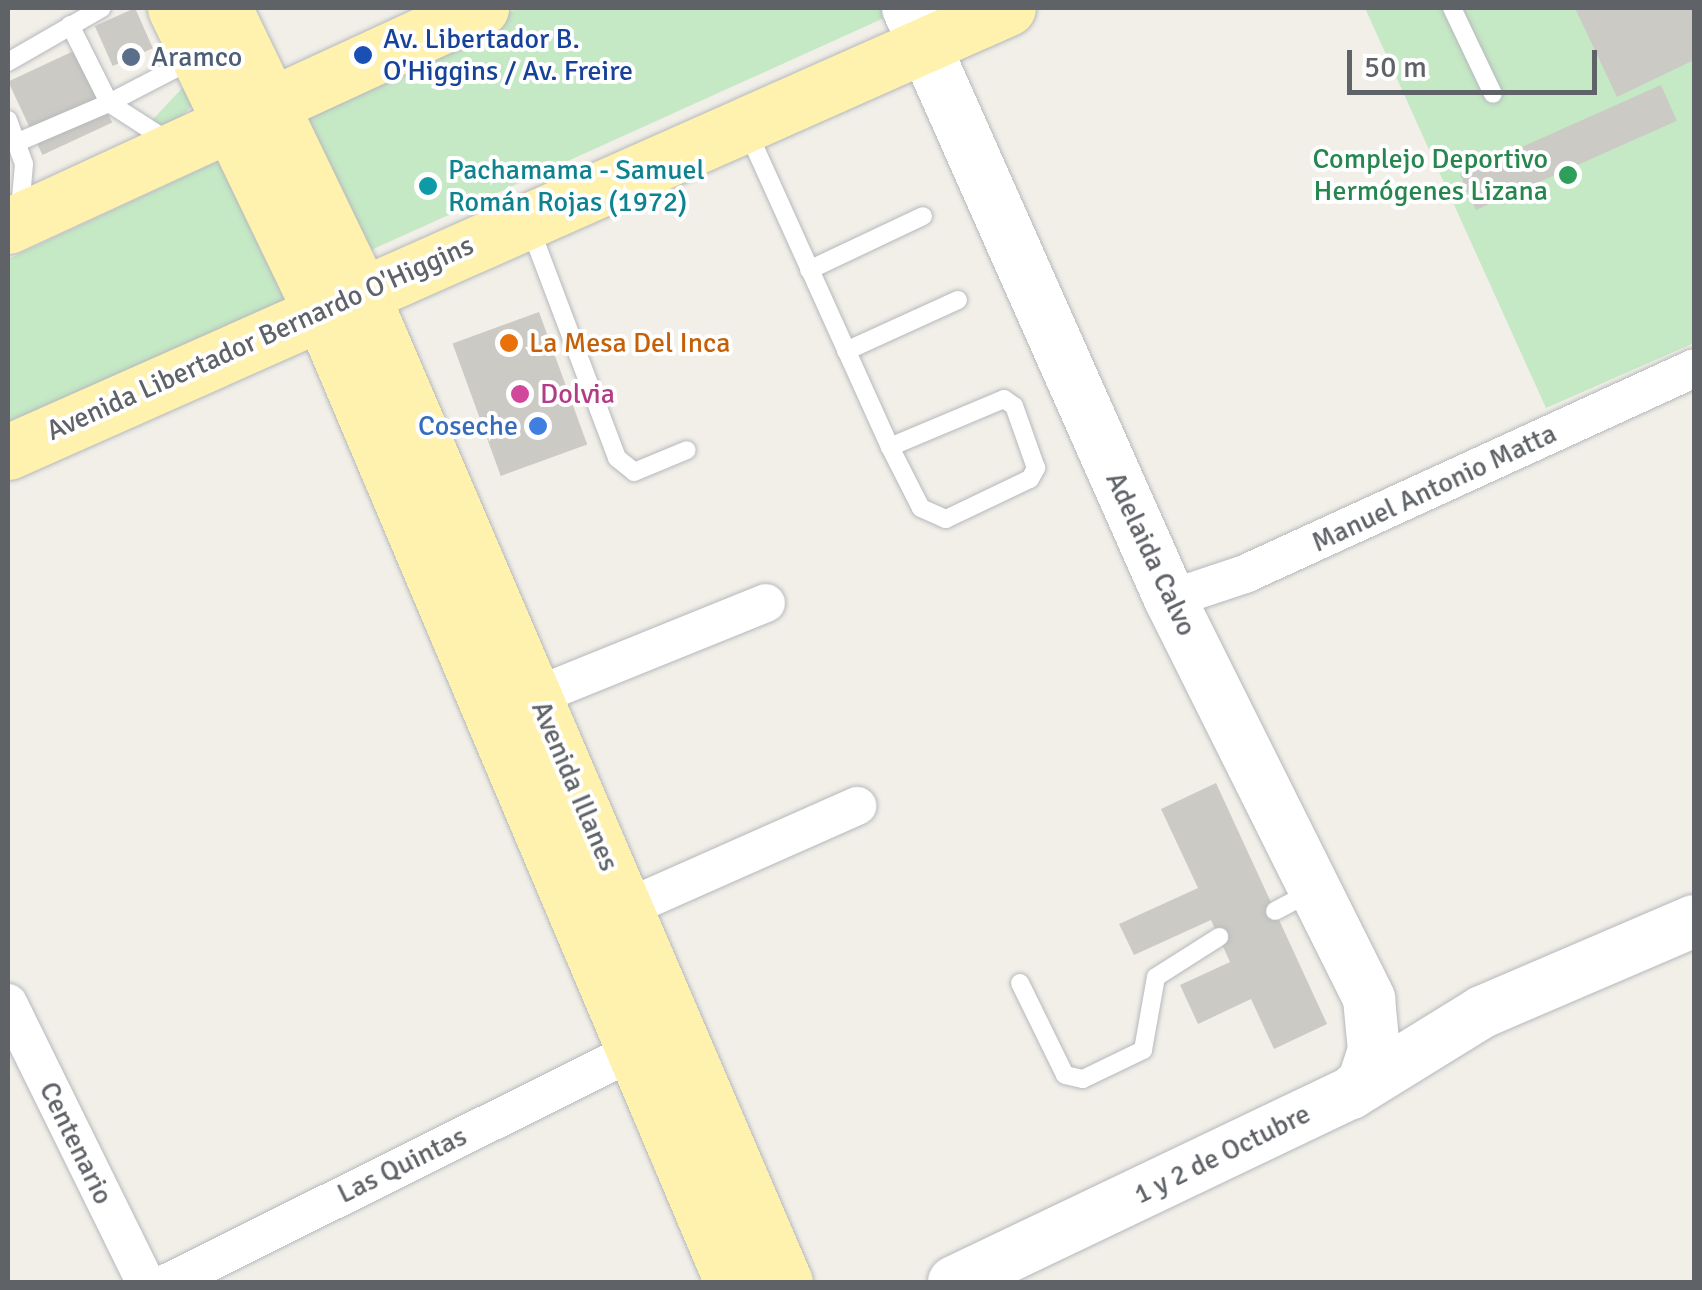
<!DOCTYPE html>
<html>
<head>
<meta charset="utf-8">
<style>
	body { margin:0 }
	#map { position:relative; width:1702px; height:1290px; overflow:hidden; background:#f1efe8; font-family:Signika,sans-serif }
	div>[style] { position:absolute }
	.green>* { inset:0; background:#c5e8c5; transform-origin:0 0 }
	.building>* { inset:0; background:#cccac5; transform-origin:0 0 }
	.roads { filter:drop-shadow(0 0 2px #b5b8bc) drop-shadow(0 0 2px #b5b8bc) }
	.lane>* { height:18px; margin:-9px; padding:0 9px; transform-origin:9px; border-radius:9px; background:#fff }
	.street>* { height:38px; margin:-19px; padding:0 19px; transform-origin:19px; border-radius:19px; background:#fff }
	.secondary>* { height:52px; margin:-26px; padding:0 26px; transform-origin:26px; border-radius:26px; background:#fff }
	.primary>* { height:55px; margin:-27.5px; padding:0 27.5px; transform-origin:27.5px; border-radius:27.5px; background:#fff2af }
	.dots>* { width:28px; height:28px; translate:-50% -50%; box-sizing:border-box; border:5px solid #fff; border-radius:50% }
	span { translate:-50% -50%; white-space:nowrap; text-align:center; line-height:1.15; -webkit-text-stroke:8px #fff; paint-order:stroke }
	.transit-label { font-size:28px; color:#164399 }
	.left { translate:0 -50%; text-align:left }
	.service-label { font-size:28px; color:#4e5e75 }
	.leisure-label { font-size:28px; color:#27864d }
	.right { translate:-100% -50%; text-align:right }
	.culture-label { font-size:28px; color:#0d838f }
	.street-label { font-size:28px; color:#5f6368 }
	.food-label { font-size:28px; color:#c56008 }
	.hotel-label { font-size:28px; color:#b23c85 }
	.shop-label { font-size:28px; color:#366cbe }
	.frame { position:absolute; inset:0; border:10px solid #5f6368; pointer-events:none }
	.scale { position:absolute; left:1347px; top:50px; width:250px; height:45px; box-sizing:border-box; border:5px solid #5f6368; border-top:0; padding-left:12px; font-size:30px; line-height:35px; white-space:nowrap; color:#5f6368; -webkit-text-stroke:8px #fff; paint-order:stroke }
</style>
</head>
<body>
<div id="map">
	<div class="green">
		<div style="clip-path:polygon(519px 8px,906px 8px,360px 255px,290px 111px)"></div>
		<div style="clip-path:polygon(1365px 8px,1694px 8px,1694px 343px,1546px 408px)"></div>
		<div style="left:186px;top:84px;width:19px;height:117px;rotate:43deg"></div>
		<div style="clip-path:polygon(227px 157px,299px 306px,8px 442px,8px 259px)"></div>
	</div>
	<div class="building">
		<div style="left:135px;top:8px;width:44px;height:44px;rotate:66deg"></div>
		<div style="clip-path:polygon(1575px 8px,1694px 8px,1694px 60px,1617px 97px)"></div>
		<div style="left:78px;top:49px;width:81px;height:77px;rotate:65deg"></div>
		<div style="left:1661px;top:85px;width:39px;height:220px;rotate:66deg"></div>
		<div style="left:539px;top:312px;width:141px;height:92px;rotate:70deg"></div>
		<div style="clip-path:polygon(1216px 783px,1327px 1024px,1274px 1049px,1251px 999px,1198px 1024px,1180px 985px,1230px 962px,1211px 920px,1134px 955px,1119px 924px,1198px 888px,1161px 809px)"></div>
	</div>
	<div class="roads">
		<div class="lane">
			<div style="left:1452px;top:8px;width:95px;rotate:64.5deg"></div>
			<div style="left:70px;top:25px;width:87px;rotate:63.4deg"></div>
			<div style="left:109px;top:103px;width:96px;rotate:-27.4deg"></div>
			<div style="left:8px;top:62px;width:108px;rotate:-29.9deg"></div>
			<div style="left:8px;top:120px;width:47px;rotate:70deg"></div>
			<div style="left:24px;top:164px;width:46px;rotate:95deg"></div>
			<div style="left:746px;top:128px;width:350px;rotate:65.7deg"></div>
			<div style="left:890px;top:447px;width:68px;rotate:63.1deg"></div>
			<div style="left:921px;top:508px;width:27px;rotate:24deg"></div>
			<div style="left:946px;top:519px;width:93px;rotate:-25.5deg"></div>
			<div style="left:1030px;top:479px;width:13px;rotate:-61deg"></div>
			<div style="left:1036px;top:468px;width:66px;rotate:-109.5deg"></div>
			<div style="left:1014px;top:406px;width:12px;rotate:-145deg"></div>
			<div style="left:1004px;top:399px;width:124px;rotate:157.2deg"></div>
			<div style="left:18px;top:142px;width:99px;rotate:-23.2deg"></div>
			<div style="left:109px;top:103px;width:70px;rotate:32.8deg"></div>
			<div style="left:529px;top:225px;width:249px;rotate:69.3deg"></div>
			<div style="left:617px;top:458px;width:22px;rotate:39deg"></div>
			<div style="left:634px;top:472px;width:57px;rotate:-22.5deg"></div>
			<div style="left:809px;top:270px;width:126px;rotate:-25.3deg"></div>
			<div style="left:846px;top:351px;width:123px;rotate:-24.5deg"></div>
			<div style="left:1275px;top:911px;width:40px;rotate:-28deg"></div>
			<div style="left:1020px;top:983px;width:102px;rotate:63.9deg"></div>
			<div style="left:1065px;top:1075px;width:18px;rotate:13deg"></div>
			<div style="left:1083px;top:1079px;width:67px;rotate:-25.8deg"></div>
			<div style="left:1143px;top:1050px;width:74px;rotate:-79.9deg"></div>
			<div style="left:1156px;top:977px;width:75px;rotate:-32.4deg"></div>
		</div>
		<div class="street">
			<div style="left:1170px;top:599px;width:79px;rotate:-18.4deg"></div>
			<div style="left:1245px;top:574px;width:494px;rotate:-24.6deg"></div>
			<div style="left:536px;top:696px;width:248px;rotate:-22deg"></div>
			<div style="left:627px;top:908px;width:252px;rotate:-23.9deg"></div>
			<div style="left:8px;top:1003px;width:311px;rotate:63.8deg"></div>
			<div style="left:169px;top:1282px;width:521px;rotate:-26.42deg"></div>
		</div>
		<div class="secondary">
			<div style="left:908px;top:8px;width:646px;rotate:66.09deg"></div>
			<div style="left:1170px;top:599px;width:447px;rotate:63.5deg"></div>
			<div style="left:1369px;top:999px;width:51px;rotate:84.4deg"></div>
			<div style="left:1374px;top:1050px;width:33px;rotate:108deg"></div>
			<div style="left:1364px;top:1081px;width:18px;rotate:137deg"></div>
			<div style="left:954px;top:1282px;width:440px;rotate:-25.5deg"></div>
			<div style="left:1351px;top:1093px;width:154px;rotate:-31.7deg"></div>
			<div style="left:1482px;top:1012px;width:231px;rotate:-23.2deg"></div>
		</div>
		<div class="primary">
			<div style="left:175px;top:8px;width:334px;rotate:64.3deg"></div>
			<div style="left:320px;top:309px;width:1057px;rotate:67.05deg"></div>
			<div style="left:224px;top:8px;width:314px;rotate:64.3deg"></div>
			<div style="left:360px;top:291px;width:1078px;rotate:66.79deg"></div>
			<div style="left:8px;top:226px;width:521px;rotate:-24.74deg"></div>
			<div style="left:8px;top:452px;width:1094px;rotate:-23.94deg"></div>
		</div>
	</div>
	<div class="dots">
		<div style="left:363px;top:55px;background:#1a4fb4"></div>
		<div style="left:131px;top:57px;background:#5c6f8a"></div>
		<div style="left:1568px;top:175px;background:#2e9e5b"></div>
		<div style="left:428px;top:186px;background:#0f9aa8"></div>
		<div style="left:509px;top:343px;background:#e8710a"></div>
		<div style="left:520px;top:394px;background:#d1479c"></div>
		<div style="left:538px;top:426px;background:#3f7fe0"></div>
	</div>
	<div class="transit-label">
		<span class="left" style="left:383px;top:55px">Av. Libertador B.<br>O'Higgins / Av. Freire</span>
	</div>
	<div class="service-label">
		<span class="left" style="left:151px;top:57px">Aramco</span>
	</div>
	<div class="leisure-label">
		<span class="right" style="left:1548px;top:175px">Complejo Deportivo<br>Hermógenes Lizana</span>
	</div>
	<div class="culture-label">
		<span class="left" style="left:448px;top:186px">Pachamama - Samuel<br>Román Rojas (1972)</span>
	</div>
	<div class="street-label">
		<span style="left:260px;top:338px;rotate:-24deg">Avenida Libertador Bernardo O'Higgins</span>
		<span style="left:1434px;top:488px;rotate:-25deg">Manuel Antonio Matta</span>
		<span style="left:1151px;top:554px;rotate:65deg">Adelaida Calvo</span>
		<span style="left:575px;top:786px;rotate:67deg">Avenida Illanes</span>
		<span style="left:76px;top:1143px;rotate:64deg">Centenario</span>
		<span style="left:1222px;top:1154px;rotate:-26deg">1 y 2 de Octubre</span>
		<span style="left:402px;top:1165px;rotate:-26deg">Las Quintas</span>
	</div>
	<div class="food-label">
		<span class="left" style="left:529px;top:343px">La Mesa Del Inca</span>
	</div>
	<div class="hotel-label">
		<span class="left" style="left:540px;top:394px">Dolvia</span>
	</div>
	<div class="shop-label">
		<span class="right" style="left:518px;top:426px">Coseche</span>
	</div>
	<div class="frame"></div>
	<div class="scale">50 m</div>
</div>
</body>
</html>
